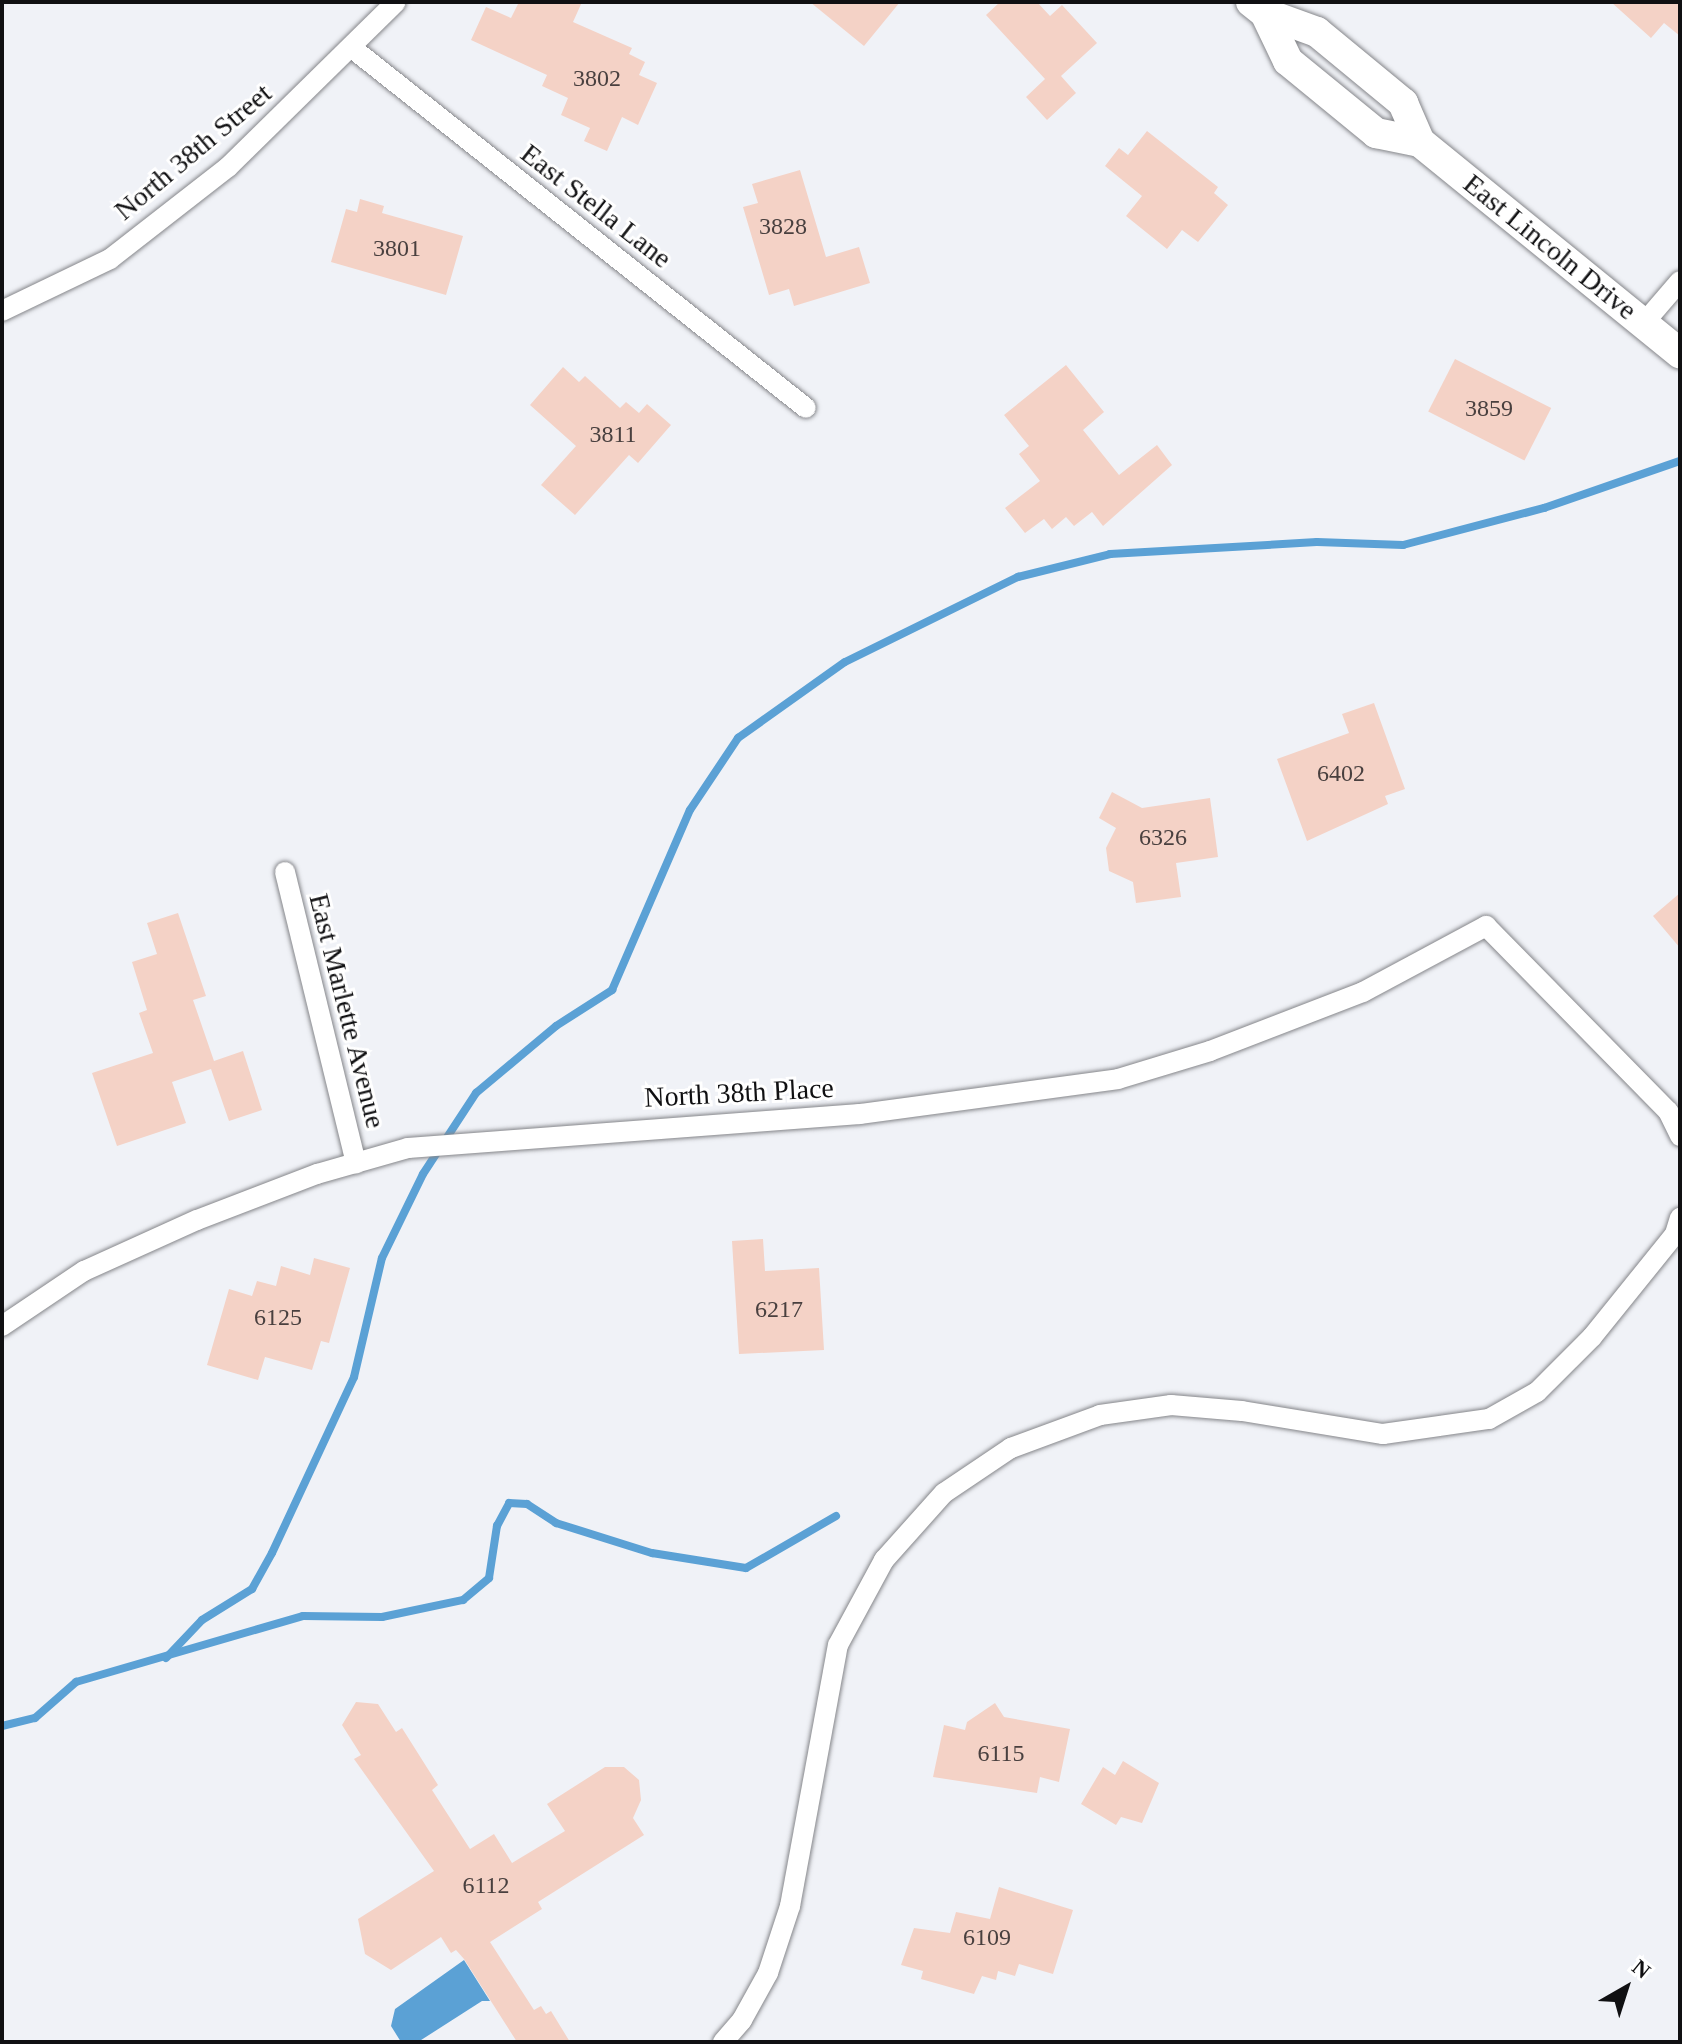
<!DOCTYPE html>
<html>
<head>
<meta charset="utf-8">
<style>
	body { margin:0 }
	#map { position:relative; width:1682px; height:2044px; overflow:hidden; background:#f0f2f7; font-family:Georgia,serif }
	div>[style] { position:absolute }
	.water>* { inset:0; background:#5ba1d5 }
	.stream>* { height:8px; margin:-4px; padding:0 4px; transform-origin:4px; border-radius:4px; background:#5ba1d5 }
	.building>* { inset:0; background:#f4d2c6; transform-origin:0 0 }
	.roads { filter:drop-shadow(0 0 2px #85868a) drop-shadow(0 0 2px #85868a) }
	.street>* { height:20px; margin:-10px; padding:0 10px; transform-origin:10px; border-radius:10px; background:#fff }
	.secondary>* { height:30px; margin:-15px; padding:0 15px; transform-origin:15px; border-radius:15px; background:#fff }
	span { translate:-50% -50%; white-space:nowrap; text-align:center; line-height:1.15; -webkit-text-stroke:6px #fff; paint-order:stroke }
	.number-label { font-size:24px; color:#49403f }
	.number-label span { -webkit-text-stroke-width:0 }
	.street-label { font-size:28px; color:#101012 }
	.frame { position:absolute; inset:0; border:4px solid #101012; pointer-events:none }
	.north { position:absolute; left:1586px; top:1948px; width:80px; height:80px; -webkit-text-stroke:6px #fff; paint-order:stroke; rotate:39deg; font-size:22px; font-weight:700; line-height:32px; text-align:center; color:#101012 }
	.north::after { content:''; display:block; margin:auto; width:28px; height:36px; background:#101012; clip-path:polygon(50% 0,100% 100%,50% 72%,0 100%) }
</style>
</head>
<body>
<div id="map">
	<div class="water">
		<div style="clip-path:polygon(464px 1960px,490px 2001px,482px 2001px,418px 2042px,401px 2042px,391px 2026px,395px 2009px)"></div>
	</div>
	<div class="stream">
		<div style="left:166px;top:1658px;width:52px;rotate:-46.5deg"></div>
		<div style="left:202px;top:1620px;width:59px;rotate:-31.8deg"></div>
		<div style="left:252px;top:1589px;width:41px;rotate:-60.9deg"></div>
		<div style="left:272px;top:1553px;width:194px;rotate:-65deg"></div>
		<div style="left:354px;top:1377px;width:122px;rotate:-76.8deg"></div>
		<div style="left:382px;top:1258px;width:93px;rotate:-64deg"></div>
		<div style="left:423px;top:1174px;width:97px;rotate:-56.8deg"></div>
		<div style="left:476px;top:1093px;width:104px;rotate:-39.9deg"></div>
		<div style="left:556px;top:1026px;width:67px;rotate:-32.7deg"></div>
		<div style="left:612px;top:990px;width:196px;rotate:-66.6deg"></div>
		<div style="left:690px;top:810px;width:87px;rotate:-56.3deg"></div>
		<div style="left:738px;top:738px;width:131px;rotate:-35.4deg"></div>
		<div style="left:845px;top:662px;width:193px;rotate:-26.2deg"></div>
		<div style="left:1018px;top:577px;width:95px;rotate:-14deg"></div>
		<div style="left:1110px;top:554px;width:207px;rotate:-3.3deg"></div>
		<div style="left:1317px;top:542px;width:86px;rotate:2deg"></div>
		<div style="left:1403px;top:545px;width:146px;rotate:-14.7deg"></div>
		<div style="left:1544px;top:508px;width:144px;rotate:-19.1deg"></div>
		<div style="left:2px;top:1726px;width:34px;rotate:-14deg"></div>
		<div style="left:35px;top:1718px;width:55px;rotate:-41.3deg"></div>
		<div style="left:76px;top:1682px;width:236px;rotate:-16.2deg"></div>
		<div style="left:303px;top:1616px;width:79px;rotate:0.7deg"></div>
		<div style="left:382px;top:1617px;width:83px;rotate:-11.9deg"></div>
		<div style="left:463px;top:1600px;width:34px;rotate:-40deg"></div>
		<div style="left:489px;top:1578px;width:53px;rotate:-81.3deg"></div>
		<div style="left:497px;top:1526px;width:26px;rotate:-62deg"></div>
		<div style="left:509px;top:1503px;width:18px;rotate:3deg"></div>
		<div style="left:527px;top:1504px;width:35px;rotate:33deg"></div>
		<div style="left:556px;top:1523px;width:101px;rotate:17.4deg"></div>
		<div style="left:652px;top:1553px;width:95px;rotate:9.1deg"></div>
		<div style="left:746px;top:1568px;width:104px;rotate:-30deg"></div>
	</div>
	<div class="building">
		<div style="clip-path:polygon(519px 2px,582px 2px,573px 22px,632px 48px,629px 54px,645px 62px,639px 75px,657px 83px,638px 125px,622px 117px,607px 151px,584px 141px,590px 128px,561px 115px,568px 98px,542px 86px,547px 75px,471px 40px,486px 7px,511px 18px)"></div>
		<div style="clip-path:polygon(810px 2px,900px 2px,864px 46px)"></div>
		<div style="clip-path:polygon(1000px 2px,1037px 2px,1050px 16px,1062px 5px,1097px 43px,1061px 76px,1076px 93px,1047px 120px,1026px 97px,1045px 79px,986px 15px)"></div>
		<div style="clip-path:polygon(1611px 2px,1680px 2px,1680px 36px,1664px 23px,1651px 38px)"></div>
		<div style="clip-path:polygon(1147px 131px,1218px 187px,1214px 193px,1228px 205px,1198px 242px,1182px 230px,1167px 249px,1126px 216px,1142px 196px,1105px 166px,1119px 148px,1128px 155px)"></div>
		<div style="clip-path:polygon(800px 170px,826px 257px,859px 247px,870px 283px,794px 306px,789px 289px,769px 295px,743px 207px,758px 203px,752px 184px)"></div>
		<div style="clip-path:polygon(360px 199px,384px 206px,382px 213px,463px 236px,446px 295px,331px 262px,346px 209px,357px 212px)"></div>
		<div style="left:1455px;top:359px;width:108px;height:59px;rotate:27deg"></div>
		<div style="clip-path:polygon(1066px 365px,1104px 412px,1083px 430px,1119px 475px,1157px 445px,1172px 465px,1103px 526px,1092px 512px,1074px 526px,1066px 517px,1052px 529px,1044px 519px,1025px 533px,1005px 508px,1040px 481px,1019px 454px,1029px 446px,1004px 415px)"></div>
		<div style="clip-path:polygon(563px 367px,579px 382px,585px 376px,620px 408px,626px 402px,639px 413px,647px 404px,671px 425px,638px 463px,629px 455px,575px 515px,541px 485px,576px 446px,530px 405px)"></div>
		<div style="clip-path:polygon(1374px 703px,1405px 789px,1385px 796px,1388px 804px,1307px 841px,1277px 759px,1349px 733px,1342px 714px)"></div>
		<div style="clip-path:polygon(1112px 792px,1142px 808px,1210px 798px,1218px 857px,1176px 863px,1181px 897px,1136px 903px,1133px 882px,1109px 871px,1106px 848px,1116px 828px,1099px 818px)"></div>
		<div style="clip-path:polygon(1680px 893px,1680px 948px,1653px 916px)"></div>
		<div style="clip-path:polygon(178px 913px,206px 996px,193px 1000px,214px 1061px,243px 1051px,262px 1110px,229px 1121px,211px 1069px,172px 1082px,186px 1123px,117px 1146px,92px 1073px,153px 1053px,139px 1013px,147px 1010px,132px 962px,157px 954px,147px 923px)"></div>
		<div style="clip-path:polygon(763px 1239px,765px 1271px,819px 1268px,824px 1350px,739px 1354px,732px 1241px)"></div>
		<div style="clip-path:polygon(314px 1258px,350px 1268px,329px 1343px,321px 1341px,312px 1370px,265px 1357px,258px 1380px,207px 1365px,229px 1289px,252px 1296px,257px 1281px,276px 1286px,281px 1266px,310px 1275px)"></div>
		<div style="clip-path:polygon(356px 1702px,378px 1704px,396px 1732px,402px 1728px,438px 1785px,432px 1790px,470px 1849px,494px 1834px,512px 1863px,565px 1831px,547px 1804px,605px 1767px,624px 1767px,639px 1780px,641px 1800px,633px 1818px,644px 1835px,538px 1902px,542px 1909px,490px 1942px,534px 2010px,541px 2006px,546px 2014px,551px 2011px,570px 2042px,517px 2042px,464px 1959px,456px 1950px,451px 1953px,441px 1937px,391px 1970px,365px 1954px,358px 1919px,434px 1871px,354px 1759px,361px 1755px,342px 1725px)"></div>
		<div style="clip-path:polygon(995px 1703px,1004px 1717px,1070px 1729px,1059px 1782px,1040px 1777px,1037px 1793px,933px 1777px,944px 1725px,965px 1730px,967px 1722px)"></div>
		<div style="clip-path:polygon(1123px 1761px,1159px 1783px,1142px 1823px,1121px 1817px,1116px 1825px,1081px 1804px,1103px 1767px,1115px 1775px)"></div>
		<div style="clip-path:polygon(999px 1887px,1073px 1910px,1053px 1974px,1019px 1964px,1015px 1976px,998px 1971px,996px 1980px,982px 1976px,974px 1994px,921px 1979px,923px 1971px,901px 1965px,914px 1928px,950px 1933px,956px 1912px,990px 1919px)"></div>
	</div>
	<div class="roads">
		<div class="street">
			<div style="left:352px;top:48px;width:579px;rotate:38.41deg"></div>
			<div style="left:2px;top:311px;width:120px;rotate:-25.7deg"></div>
			<div style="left:110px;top:259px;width:150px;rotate:-37.9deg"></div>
			<div style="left:228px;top:167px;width:235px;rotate:-44.5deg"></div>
			<div style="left:1644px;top:323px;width:55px;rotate:-49.4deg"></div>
			<div style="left:285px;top:872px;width:300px;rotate:76.3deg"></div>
			<div style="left:2px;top:1326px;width:99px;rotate:-33.9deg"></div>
			<div style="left:84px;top:1271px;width:124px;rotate:-24.3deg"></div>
			<div style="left:197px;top:1220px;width:129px;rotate:-21deg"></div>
			<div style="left:317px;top:1174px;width:95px;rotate:-15.9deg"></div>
			<div style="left:408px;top:1148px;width:453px;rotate:-4.3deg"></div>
			<div style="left:860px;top:1114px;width:260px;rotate:-7.7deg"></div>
			<div style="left:1118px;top:1079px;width:96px;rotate:-16.9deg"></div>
			<div style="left:1210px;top:1051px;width:164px;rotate:-21.1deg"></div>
			<div style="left:1363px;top:992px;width:140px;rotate:-28.2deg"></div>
			<div style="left:1486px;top:926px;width:260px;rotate:45.5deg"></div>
			<div style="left:1668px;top:1111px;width:28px;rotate:64deg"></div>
			<div style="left:723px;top:2042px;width:29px;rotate:-49deg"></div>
			<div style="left:742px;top:2020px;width:54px;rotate:-61deg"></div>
			<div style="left:768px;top:1973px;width:71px;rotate:-71.8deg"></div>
			<div style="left:790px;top:1906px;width:265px;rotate:-79.6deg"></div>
			<div style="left:838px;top:1645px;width:97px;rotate:-61.6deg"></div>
			<div style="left:884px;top:1560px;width:90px;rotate:-48.2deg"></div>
			<div style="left:944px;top:1493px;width:81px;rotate:-33.9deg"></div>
			<div style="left:1011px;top:1448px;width:95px;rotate:-20.3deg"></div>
			<div style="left:1100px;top:1415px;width:72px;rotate:-8deg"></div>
			<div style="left:1171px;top:1405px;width:71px;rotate:4.8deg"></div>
			<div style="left:1242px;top:1411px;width:143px;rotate:9.3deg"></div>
			<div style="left:1383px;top:1434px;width:107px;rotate:-8.1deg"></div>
			<div style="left:1489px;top:1419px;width:55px;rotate:-29.4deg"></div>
			<div style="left:1537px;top:1392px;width:78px;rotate:-45deg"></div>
			<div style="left:1592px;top:1337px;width:132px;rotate:-51.1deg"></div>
			<div style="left:1675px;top:1234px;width:17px;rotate:-73deg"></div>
		</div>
		<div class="secondary">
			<div style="left:1251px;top:2px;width:18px;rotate:38deg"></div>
			<div style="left:1265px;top:13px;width:55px;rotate:20.1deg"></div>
			<div style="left:1317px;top:32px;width:112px;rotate:39.5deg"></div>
			<div style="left:1403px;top:103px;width:43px;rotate:66.4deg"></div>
			<div style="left:1420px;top:142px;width:335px;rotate:39.1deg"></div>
			<div style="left:1265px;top:13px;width:53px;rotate:64.4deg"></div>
			<div style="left:1288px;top:61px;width:114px;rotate:39.3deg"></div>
			<div style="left:1376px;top:133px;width:45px;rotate:11.6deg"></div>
		</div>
	</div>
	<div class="number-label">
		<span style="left:597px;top:79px">3802</span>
		<span style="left:783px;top:227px">3828</span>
		<span style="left:397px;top:249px">3801</span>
		<span style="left:1489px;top:409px">3859</span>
		<span style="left:613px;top:435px">3811</span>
		<span style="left:1341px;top:774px">6402</span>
		<span style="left:1163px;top:838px">6326</span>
		<span style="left:779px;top:1310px">6217</span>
		<span style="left:278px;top:1318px">6125</span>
		<span style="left:1001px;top:1754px">6115</span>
		<span style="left:486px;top:1886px">6112</span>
		<span style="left:987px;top:1938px">6109</span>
	</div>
	<div class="street-label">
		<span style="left:193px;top:152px;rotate:-40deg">North 38th Street</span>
		<span style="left:596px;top:206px;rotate:38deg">East Stella Lane</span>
		<span style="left:1550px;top:247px;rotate:39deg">East Lincoln Drive</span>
		<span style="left:347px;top:1011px;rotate:76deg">East Marlette Avenue</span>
		<span style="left:739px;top:1093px;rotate:-3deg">North 38th Place</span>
	</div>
	<div class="frame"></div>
	<div class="north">N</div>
</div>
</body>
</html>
